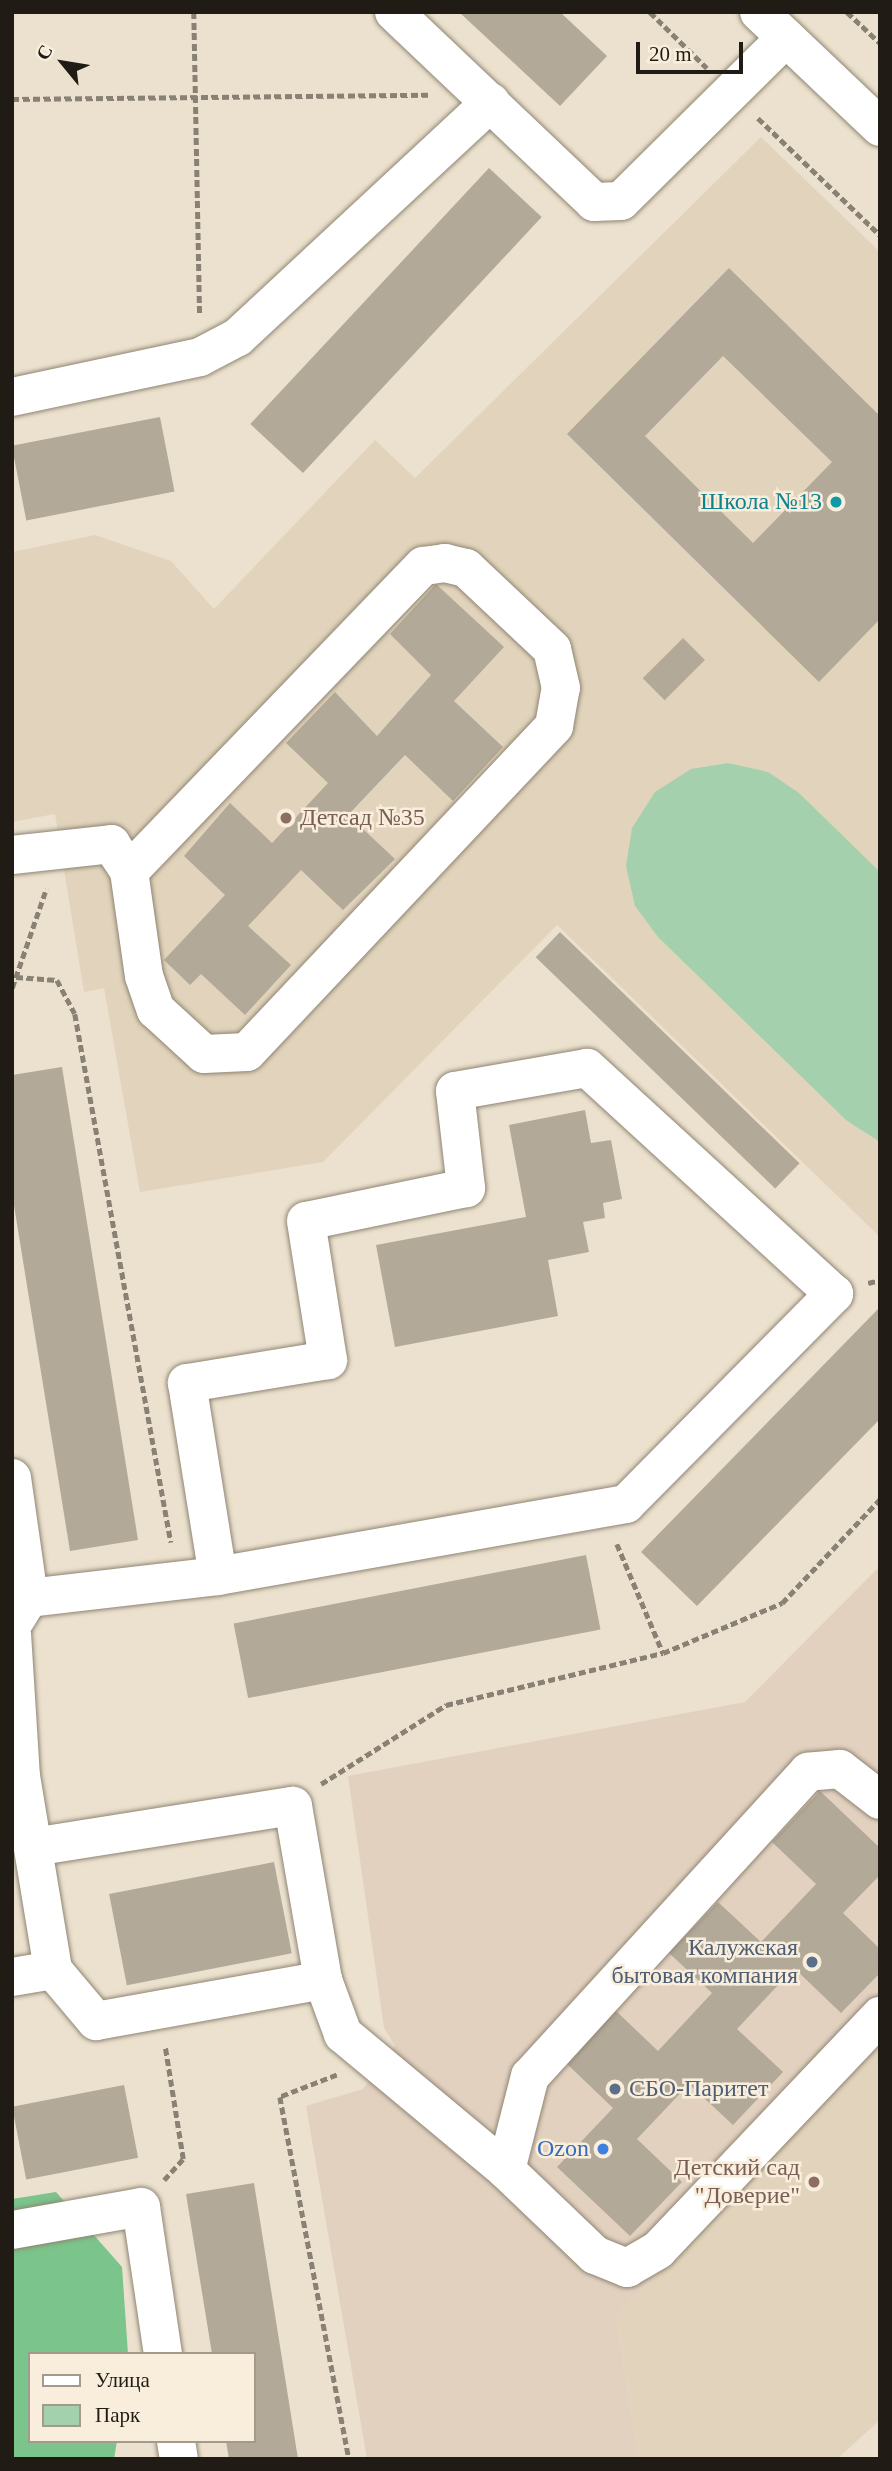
<!DOCTYPE html>
<html>
<head>
<meta charset="utf-8">
<style>
	body { margin:0 }
	#map { position:relative; width:892px; height:2471px; overflow:hidden; background:#ebe1ce; font-family:Georgia,serif }
	div>[style] { position:absolute }
	.commercial>* { inset:0; background:#e3d1c0 }
	.built>* { inset:0; background:#e2d4bc }
	.green>* { inset:0; background:#a5d0ad }
	.forest>* { inset:0; background:#7bc48b }
	.building>* { inset:0; background:#b3a998; transform-origin:0 0 }
	.path>* { height:4.5px; margin-top:-2.25px; transform-origin:0; background:repeating-linear-gradient(90deg,#888174 0 7px,transparent 0 10.5px) }
	.roads { filter:drop-shadow(0 0 2px #8f8574) drop-shadow(0 0 2px #8f8574) }
	.minor>* { height:38px; margin:-19px; padding:0 19px; transform-origin:19px; border-radius:19px; background:#fff }
	.major>* { height:38px; margin:-19px; padding:0 19px; transform-origin:19px; border-radius:19px; background:#fff }
	.dots>* { width:19px; height:19px; translate:-50% -50%; box-sizing:border-box; border:4px solid #f9eedb; border-radius:50% }
	span { translate:-50% -50%; white-space:nowrap; text-align:center; line-height:1.15; -webkit-text-stroke:5px #f9eedb; paint-order:stroke }
	.culture-label { font-size:24px; color:#0d838f }
	.right { translate:-100% -50%; text-align:right }
	.education-label { font-size:24px; color:#785e54 }
	.left { translate:0 -50%; text-align:left }
	.service-label { font-size:24px; color:#4e5e75 }
	.shop-label { font-size:24px; color:#366cbe }
	.frame { position:absolute; inset:0; border:14px solid #201c15; pointer-events:none }
	.legend { position:absolute; left:28px; top:2352px; width:228px; height:91px; box-sizing:border-box; background:#f9eedb; border:2px solid #a29a8c; margin:0; padding:9px 12px; list-style:none; font-size:21px; color:#201c15 }
	.legend li { display:flex; align-items:center; gap:14px; height:35px }
	.legend b { width:35px; border:2px solid #a29a8c }
	.north { position:absolute; left:28px; top:28px; width:70px; height:70px; -webkit-text-stroke:5px #f9eedb; paint-order:stroke; rotate:300deg; font-size:19px; font-weight:700; line-height:28px; text-align:center; color:#201c15 }
	.north::after { content:''; display:block; margin:auto; width:24px; height:32px; background:#201c15; clip-path:polygon(50% 0,100% 100%,50% 72%,0 100%) }
	.scale { position:absolute; left:636px; top:42px; width:107px; height:32px; box-sizing:border-box; border:4px solid #201c15; border-top:0; padding-left:9px; font-size:21px; line-height:24px; white-space:nowrap; color:#201c15; -webkit-text-stroke:5px #f9eedb; paint-order:stroke }
</style>
</head>
<body>
<div id="map">
	<div class="commercial">
		<div style="clip-path:polygon(880px 1566px,880px 2047px,616px 2316px,639px 2459px,367px 2459px,306px 2106px,363px 2089px,395px 2046px,384px 2028px,348px 1776px,745px 1702px)"></div>
	</div>
	<div class="built">
		<div style="clip-path:polygon(761px 137px,880px 252px,880px 1237px,557px 925px,323px 1162px,140px 1192px,104px 988px,84px 992px,55px 814px,12px 822px,12px 552px,95px 535px,171px 561px,214px 609px,375px 440px,415px 478px)"></div>
		<div style="clip-path:polygon(880px 2047px,880px 2420px,837px 2459px,639px 2459px,616px 2316px)"></div>
	</div>
	<div class="green">
		<div style="clip-path:polygon(728px 763px,768px 772px,799px 793px,880px 872px,880px 1142px,846px 1120px,658px 937px,635px 906px,626px 866px,632px 828px,655px 792px,691px 769px)"></div>
	</div>
	<div class="forest">
		<div style="clip-path:polygon(56px 2192px,122px 2267px,128px 2354px,30px 2354px,30px 2441px,117px 2441px,114px 2459px,12px 2459px,12px 2199px)"></div>
	</div>
	<div class="building">
		<div style="clip-path:polygon(459px 12px,560px 12px,607px 56px,560px 106px)"></div>
		<div style="left:489px;top:168px;width:72px;height:350px;rotate:43deg"></div>
		<div style="clip-path:polygon(evenodd,729px 268px,880px 416px,880px 619px,819px 682px,567px 434px,729px 268px,723px 356px,832px 462px,753px 543px,645px 436px,723px 356px)"></div>
		<div style="left:160px;top:417px;width:76px;height:151px;rotate:79deg"></div>
		<div style="clip-path:polygon(436px 584px,504px 647px,454px 701px,503px 747px,453px 801px,405px 755px,348px 815px,395px 859px,343px 910px,301px 870px,248px 926px,291px 965px,245px 1015px,201px 974px,190px 985px,164px 960px,225px 895px,184px 856px,230px 803px,272px 843px,328px 783px,286px 743px,335px 692px,377px 736px,431px 675px,390px 634px)"></div>
		<div style="left:683px;top:638px;width:31px;height:57px;rotate:45deg"></div>
		<div style="left:560px;top:932px;width:333px;height:35px;rotate:44deg"></div>
		<div style="clip-path:polygon(62px 1067px,138px 1540px,70px 1551px,12px 1193px,12px 1075px)"></div>
		<div style="clip-path:polygon(585px 1110px,591px 1143px,611px 1140px,622px 1199px,603px 1203px,605px 1218px,583px 1222px,589px 1252px,548px 1260px,558px 1316px,395px 1347px,376px 1245px,526px 1217px,509px 1125px)"></div>
		<div style="clip-path:polygon(880px 1307px,880px 1419px,697px 1606px,641px 1552px)"></div>
		<div style="left:586px;top:1555px;width:76px;height:359px;rotate:79deg"></div>
		<div style="clip-path:polygon(820px 1791px,880px 1848px,880px 1875px,843px 1913px,880px 1949px,880px 1973px,841px 2013px,794px 1968px,737px 2029px,783px 2072px,733px 2125px,689px 2084px,637px 2139px,682px 2182px,630px 2236px,557px 2167px,613px 2108px,566px 2063px,615px 2010px,658px 2051px,712px 1993px,669px 1953px,718px 1902px,761px 1942px,816px 1884px,772px 1842px)"></div>
		<div style="left:274px;top:1862px;width:93px;height:168px;rotate:79deg"></div>
		<div style="left:124px;top:2085px;width:74px;height:114px;rotate:79deg"></div>
		<div style="clip-path:polygon(254px 2183px,298px 2459px,229px 2459px,226px 2441px,254px 2441px,254px 2354px,212px 2354px,186px 2194px)"></div>
	</div>
	<div class="path">
		<div style="left:194px;top:12px;width:302px;rotate:88.9deg"></div>
		<div style="left:650px;top:12px;width:80px;rotate:44.5deg"></div>
		<div style="left:847px;top:12px;width:45px;rotate:43.2deg"></div>
		<div style="left:12px;top:99px;width:416px;rotate:-0.6deg"></div>
		<div style="left:758px;top:118px;width:169px;rotate:43.8deg"></div>
		<div style="left:16px;top:977px;width:41px;rotate:4.2deg"></div>
		<div style="left:57px;top:980px;width:38px;rotate:62deg"></div>
		<div style="left:75px;top:1014px;width:537px;rotate:79.7deg"></div>
		<div style="left:12px;top:988px;width:105px;rotate:-71deg"></div>
		<div style="left:868px;top:1283px;width:12px;rotate:-14deg"></div>
		<div style="left:617px;top:1544px;width:118px;rotate:67.1deg"></div>
		<div style="left:321px;top:1784px;width:148px;rotate:-32.3deg"></div>
		<div style="left:446px;top:1705px;width:223px;rotate:-13.5deg"></div>
		<div style="left:663px;top:1653px;width:129px;rotate:-22.8deg"></div>
		<div style="left:782px;top:1603px;width:143px;rotate:-46.7deg"></div>
		<div style="left:337px;top:2075px;width:61px;rotate:158.9deg"></div>
		<div style="left:280px;top:2097px;width:369px;rotate:79.2deg"></div>
		<div style="left:164px;top:2180px;width:28px;rotate:-48deg"></div>
		<div style="left:183px;top:2159px;width:114px;rotate:-99.1deg"></div>
	</div>
	<div class="roads">
		<div class="minor">
			<div style="left:394px;top:12px;width:276px;rotate:43.5deg"></div>
			<div style="left:594px;top:202px;width:27px;rotate:-2deg"></div>
			<div style="left:621px;top:201px;width:232px;rotate:-44.7deg"></div>
			<div style="left:12px;top:397px;width:192px;rotate:-12deg"></div>
			<div style="left:200px;top:357px;width:43px;rotate:-27.8deg"></div>
			<div style="left:238px;top:337px;width:345px;rotate:-42.9deg"></div>
			<div style="left:12px;top:855px;width:100px;rotate:-6.3deg"></div>
			<div style="left:111px;top:844px;width:32px;rotate:56deg"></div>
			<div style="left:129px;top:871px;width:106px;rotate:81.9deg"></div>
			<div style="left:144px;top:976px;width:36px;rotate:71deg"></div>
			<div style="left:156px;top:1010px;width:65px;rotate:42.5deg"></div>
			<div style="left:204px;top:1054px;width:43px;rotate:-2.7deg"></div>
			<div style="left:247px;top:1052px;width:448px;rotate:-46.7deg"></div>
			<div style="left:554px;top:726px;width:39px;rotate:-80deg"></div>
			<div style="left:561px;top:688px;width:40px;rotate:-103deg"></div>
			<div style="left:552px;top:649px;width:118px;rotate:-136.7deg"></div>
			<div style="left:466px;top:568px;width:22px;rotate:-167deg"></div>
			<div style="left:445px;top:563px;width:22px;rotate:172deg"></div>
			<div style="left:423px;top:566px;width:424px;rotate:133.9deg"></div>
			<div style="left:12px;top:1478px;width:121px;rotate:81.9deg"></div>
			<div style="left:29px;top:1598px;width:25px;rotate:122deg"></div>
			<div style="left:29px;top:1598px;width:190px;rotate:-6.6deg"></div>
			<div style="left:218px;top:1576px;width:414px;rotate:-10deg"></div>
			<div style="left:626px;top:1504px;width:296px;rotate:-45.3deg"></div>
			<div style="left:834px;top:1294px;width:335px;rotate:-137.5deg"></div>
			<div style="left:587px;top:1068px;width:134px;rotate:170.1deg"></div>
			<div style="left:455px;top:1091px;width:98px;rotate:83.5deg"></div>
			<div style="left:466px;top:1188px;width:163px;rotate:168.3deg"></div>
			<div style="left:306px;top:1221px;width:141px;rotate:81deg"></div>
			<div style="left:328px;top:1360px;width:143px;rotate:170.7deg"></div>
			<div style="left:187px;top:1383px;width:195px;rotate:80.9deg"></div>
			<div style="left:12px;top:1634px;width:142px;rotate:86.4deg"></div>
			<div style="left:21px;top:1776px;width:197px;rotate:80.6deg"></div>
			<div style="left:880px;top:1800px;width:51px;rotate:-142.2deg"></div>
			<div style="left:840px;top:1769px;width:32px;rotate:175deg"></div>
			<div style="left:808px;top:1772px;width:412px;rotate:132.4deg"></div>
			<div style="left:530px;top:2076px;width:97px;rotate:104.3deg"></div>
			<div style="left:506px;top:2170px;width:123px;rotate:43.7deg"></div>
			<div style="left:595px;top:2255px;width:35px;rotate:22deg"></div>
			<div style="left:627px;top:2268px;width:36px;rotate:-30deg"></div>
			<div style="left:658px;top:2250px;width:323px;rotate:-46.5deg"></div>
			<div style="left:33px;top:1847px;width:263px;rotate:-9deg"></div>
			<div style="left:293px;top:1806px;width:177px;rotate:80.2deg"></div>
			<div style="left:12px;top:1977px;width:42px;rotate:-9.7deg"></div>
			<div style="left:53px;top:1970px;width:67px;rotate:49.9deg"></div>
			<div style="left:96px;top:2021px;width:231px;rotate:-10.2deg"></div>
			<div style="left:323px;top:1980px;width:58px;rotate:69.7deg"></div>
			<div style="left:343px;top:2034px;width:212px;rotate:39.8deg"></div>
			<div style="left:12px;top:2230px;width:131px;rotate:-10.1deg"></div>
			<div style="left:141px;top:2207px;width:149px;rotate:81.5deg"></div>
			<div style="left:176px;top:2441px;width:18px;rotate:81deg"></div>
		</div>
		<div class="major">
			<div style="left:759px;top:12px;width:167px;rotate:43.5deg"></div>
		</div>
	</div>
	<div class="dots">
		<div style="left:836px;top:502px;background:#0f9aa8"></div>
		<div style="left:286px;top:818px;background:#8d6e63"></div>
		<div style="left:812px;top:1962px;background:#5c6f8a"></div>
		<div style="left:615px;top:2089px;background:#5c6f8a"></div>
		<div style="left:603px;top:2149px;background:#3f7fe0"></div>
		<div style="left:814px;top:2182px;background:#8d6e63"></div>
	</div>
	<div class="culture-label">
		<span class="right" style="left:822px;top:502px">Школа №13</span>
	</div>
	<div class="education-label">
		<span class="left" style="left:300px;top:818px">Детсад №35</span>
		<span class="right" style="left:800px;top:2182px">Детский сад<br>"Доверие"</span>
	</div>
	<div class="service-label">
		<span class="right" style="left:798px;top:1962px">Калужская<br>бытовая компания</span>
		<span class="left" style="left:629px;top:2089px">СБО-Паритет</span>
	</div>
	<div class="shop-label">
		<span class="right" style="left:589px;top:2149px">Ozon</span>
	</div>
	<div class="frame"></div>
	<ul class="legend">
	<li><b style="height:9px;background:#fff"></b>Улица</li>
	<li><b style="height:19px;background:#a5d0ad"></b>Парк</li>
	</ul>
	<div class="north">С</div>
	<div class="scale">20 m</div>
</div>
</body>
</html>
